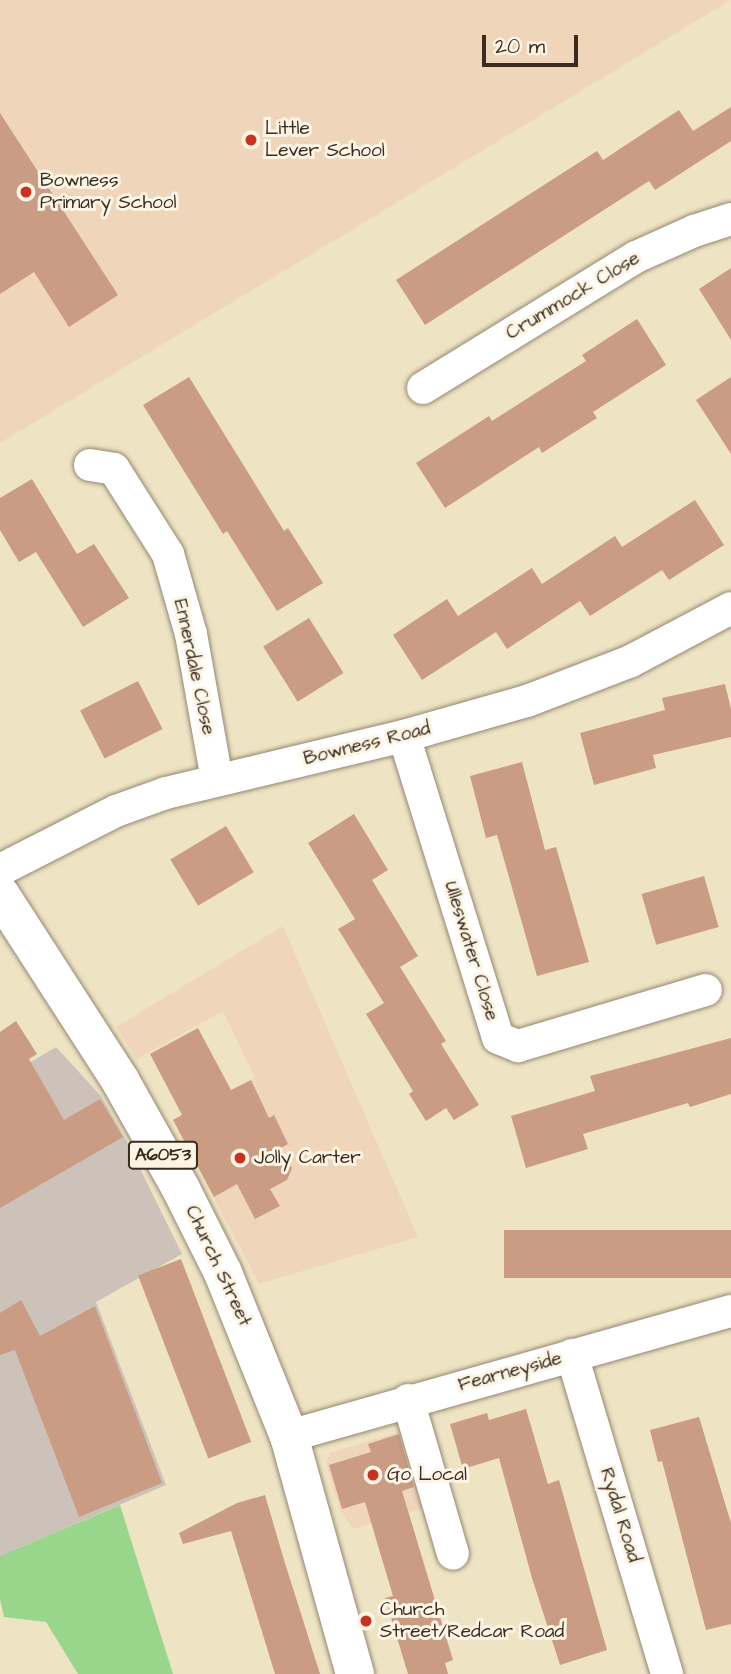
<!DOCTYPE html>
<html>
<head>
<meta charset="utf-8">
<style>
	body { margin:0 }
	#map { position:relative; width:731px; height:1674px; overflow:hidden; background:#eee4c4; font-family:"Architects Daughter",sans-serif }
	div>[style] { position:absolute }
	.built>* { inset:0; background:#efd6bb }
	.industrial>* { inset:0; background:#cdc2b9 }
	.green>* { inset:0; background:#98d68b }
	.building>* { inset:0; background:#ca9c83; transform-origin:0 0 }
	.roads { filter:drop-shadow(0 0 2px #948771) drop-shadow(0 0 2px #948771) }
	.minor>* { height:32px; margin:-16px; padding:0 16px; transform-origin:16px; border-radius:16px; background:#fff }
	.major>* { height:38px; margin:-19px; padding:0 19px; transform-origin:19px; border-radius:19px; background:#fff }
	.dots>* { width:19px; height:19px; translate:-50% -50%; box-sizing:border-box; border:4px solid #fcf5e5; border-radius:50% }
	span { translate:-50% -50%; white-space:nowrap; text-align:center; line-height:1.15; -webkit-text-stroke:6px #fcf5e5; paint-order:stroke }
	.shield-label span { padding:2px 5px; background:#fcf5e5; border:2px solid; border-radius:5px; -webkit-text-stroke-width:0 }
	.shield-label { font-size:18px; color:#3b2a1e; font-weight:700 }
	.poi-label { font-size:19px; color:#3b2a1e }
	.left { translate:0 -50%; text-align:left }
	.street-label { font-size:19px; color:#3b2a1e }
	.scale { position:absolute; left:482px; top:35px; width:96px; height:32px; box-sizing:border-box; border:4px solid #3b2a1e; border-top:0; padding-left:9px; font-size:21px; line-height:24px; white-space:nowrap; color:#3b2a1e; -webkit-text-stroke:5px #fcf5e5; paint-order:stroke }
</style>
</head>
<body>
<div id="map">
	<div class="built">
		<div style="clip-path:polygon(0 0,731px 0,0 443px)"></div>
		<div style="clip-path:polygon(283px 926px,418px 1237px,259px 1284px,173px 1120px,255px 1078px,223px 1011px,137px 1059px,116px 1027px)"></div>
		<div style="clip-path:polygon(405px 1430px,429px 1506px,353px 1529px,340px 1510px,326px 1464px,330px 1453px)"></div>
	</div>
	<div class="industrial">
		<div style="clip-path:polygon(56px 1047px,101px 1096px,126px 1140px,182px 1254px,96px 1302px,166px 1485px,0 1556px,0 1080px)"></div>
	</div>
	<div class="green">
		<div style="clip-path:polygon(120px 1505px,173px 1674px,78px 1674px,46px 1622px,4px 1617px,0 1599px,0 1556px)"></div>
	</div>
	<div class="building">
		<div style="clip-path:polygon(731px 107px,731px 141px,655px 190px,649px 181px,425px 325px,396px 280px,597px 151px,603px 160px,679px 110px,693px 131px)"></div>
		<div style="clip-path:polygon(0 113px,118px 295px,69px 327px,34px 272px,0 294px)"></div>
		<div style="clip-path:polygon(731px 268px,731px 340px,699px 289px)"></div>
		<div style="clip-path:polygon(637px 319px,666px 365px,593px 412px,597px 418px,570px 435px,542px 453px,539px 447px,445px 508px,416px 463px,489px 416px,492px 421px,586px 361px,582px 355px)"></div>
		<div style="clip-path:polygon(189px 377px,284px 531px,288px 528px,323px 583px,277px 611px,227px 531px,223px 534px,143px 405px)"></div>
		<div style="clip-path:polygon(731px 377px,731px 454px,696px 400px)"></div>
		<div style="clip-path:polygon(32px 479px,77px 554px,94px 544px,129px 598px,83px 627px,36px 552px,19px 562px,0 530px,0 498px)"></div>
		<div style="clip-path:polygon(695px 500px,724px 545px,669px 580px,662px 570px,590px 616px,580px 601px,507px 649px,496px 632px,422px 680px,393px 635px,447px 599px,458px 616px,532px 568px,542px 584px,615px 536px,622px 547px)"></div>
		<div style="left:309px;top:618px;width:65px;height:54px;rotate:58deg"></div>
		<div style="left:138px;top:681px;width:54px;height:65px;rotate:63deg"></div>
		<div style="clip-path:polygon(725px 684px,731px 709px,731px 737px,653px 755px,656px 768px,594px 785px,580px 733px,665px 710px,662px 698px)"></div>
		<div style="clip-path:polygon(522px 762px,545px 850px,556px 847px,589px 962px,537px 976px,497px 835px,486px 838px,470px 776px)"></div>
		<div style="clip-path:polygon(354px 814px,388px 870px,372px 880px,418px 956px,400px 967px,446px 1041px,441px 1044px,479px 1105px,454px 1120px,446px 1108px,426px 1121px,409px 1094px,413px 1091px,366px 1014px,384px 1003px,338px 929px,355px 919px,308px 843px)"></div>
		<div style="left:226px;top:826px;width:54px;height:65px;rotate:59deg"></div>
		<div style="left:704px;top:876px;width:53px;height:65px;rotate:74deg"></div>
		<div style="clip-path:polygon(16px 1021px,37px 1054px,29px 1059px,64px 1120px,100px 1099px,123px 1137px,0 1208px,0 1032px)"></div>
		<div style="clip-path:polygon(198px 1028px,231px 1090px,251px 1080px,269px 1118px,274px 1115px,288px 1144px,281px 1148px,292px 1168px,287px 1180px,270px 1189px,280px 1206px,255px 1219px,237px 1184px,214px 1197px,173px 1120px,182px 1115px,150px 1054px)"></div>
		<div style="clip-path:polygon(731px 1038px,731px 1094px,690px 1107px,688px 1103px,583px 1134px,588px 1149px,526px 1168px,511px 1116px,595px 1091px,590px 1076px)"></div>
		<div style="left:731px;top:1230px;width:48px;height:227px;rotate:90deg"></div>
		<div style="left:181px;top:1259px;width:196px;height:46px;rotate:69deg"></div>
		<div style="clip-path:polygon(21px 1300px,40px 1336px,95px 1306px,162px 1483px,79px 1517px,15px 1350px,0 1355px,0 1313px)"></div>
		<div style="clip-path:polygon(526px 1409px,548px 1484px,559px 1480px,607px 1650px,560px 1665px,532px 1578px,499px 1458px,463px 1469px,450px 1424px,487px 1413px,489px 1420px)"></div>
		<div style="clip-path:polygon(699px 1417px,731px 1523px,731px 1624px,706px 1630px,662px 1461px,658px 1462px,650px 1430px)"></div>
		<div style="clip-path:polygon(399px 1434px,414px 1487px,402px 1491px,453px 1660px,445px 1663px,448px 1674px,408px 1674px,385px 1598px,393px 1596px,365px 1502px,342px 1509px,329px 1465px,371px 1452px,368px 1444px)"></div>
		<div style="clip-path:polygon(265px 1495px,284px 1560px,320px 1674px,275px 1674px,231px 1531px,183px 1544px,179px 1533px,237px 1503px)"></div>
	</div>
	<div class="roads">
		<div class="minor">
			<div style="left:423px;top:388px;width:250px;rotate:-31.6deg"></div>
			<div style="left:636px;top:257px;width:64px;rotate:-24.1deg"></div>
			<div style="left:694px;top:231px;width:39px;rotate:-18deg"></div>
			<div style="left:90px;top:465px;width:24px;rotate:9deg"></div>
			<div style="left:114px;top:469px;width:101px;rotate:57.6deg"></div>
			<div style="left:168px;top:554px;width:83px;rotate:74deg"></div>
			<div style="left:191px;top:634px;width:148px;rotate:79.9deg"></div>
			<div style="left:404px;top:736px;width:316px;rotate:72.7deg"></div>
			<div style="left:498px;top:1038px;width:22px;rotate:22deg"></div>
			<div style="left:518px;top:1046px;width:196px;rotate:-16.6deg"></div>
			<div style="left:0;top:870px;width:130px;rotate:-27deg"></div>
			<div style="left:116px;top:811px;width:53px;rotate:-19.8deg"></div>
			<div style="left:166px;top:793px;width:245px;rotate:-13.5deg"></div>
			<div style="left:404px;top:736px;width:128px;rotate:-15.9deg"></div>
			<div style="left:527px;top:701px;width:111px;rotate:-21deg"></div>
			<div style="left:631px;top:661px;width:113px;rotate:-27.9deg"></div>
			<div style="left:572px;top:1355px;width:333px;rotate:73.4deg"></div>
			<div style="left:408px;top:1400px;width:160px;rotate:73.7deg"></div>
			<div style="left:289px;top:1436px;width:459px;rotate:-15.8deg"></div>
		</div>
		<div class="major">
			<div style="left:0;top:894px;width:224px;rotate:57.2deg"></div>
			<div style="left:121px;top:1082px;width:123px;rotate:60.7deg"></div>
			<div style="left:181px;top:1189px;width:94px;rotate:63.4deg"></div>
			<div style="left:223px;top:1273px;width:176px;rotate:68deg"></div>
			<div style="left:289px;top:1436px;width:247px;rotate:74.5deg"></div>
		</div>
	</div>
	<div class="dots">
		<div style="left:251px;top:140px;background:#c8321e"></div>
		<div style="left:26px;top:192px;background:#c8321e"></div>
		<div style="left:240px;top:1158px;background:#c8321e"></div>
		<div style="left:373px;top:1475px;background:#c8321e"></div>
		<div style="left:366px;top:1621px;background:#c8321e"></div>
	</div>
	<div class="shield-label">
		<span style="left:163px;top:1155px">A6053</span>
	</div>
	<div class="poi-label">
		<span class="left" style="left:265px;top:140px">Little<br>Lever School</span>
		<span class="left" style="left:40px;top:192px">Bowness<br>Primary School</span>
		<span class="left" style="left:254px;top:1158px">Jolly Carter</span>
		<span class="left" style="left:387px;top:1475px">Go Local</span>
		<span class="left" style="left:380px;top:1621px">Church<br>Street/Redcar Road</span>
	</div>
	<div class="street-label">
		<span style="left:573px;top:296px;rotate:-31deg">Crummock Close</span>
		<span style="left:194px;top:667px;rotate:78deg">Ennerdale Close</span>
		<span style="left:367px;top:744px;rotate:-14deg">Bowness Road</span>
		<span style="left:471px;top:951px;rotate:73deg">Ulleswater Close</span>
		<span style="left:218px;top:1266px;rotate:65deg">Church Street</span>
		<span style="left:510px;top:1372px;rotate:-15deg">Fearneyside</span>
		<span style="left:620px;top:1515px;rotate:73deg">Rydal Road</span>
	</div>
	<div class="scale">20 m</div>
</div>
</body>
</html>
